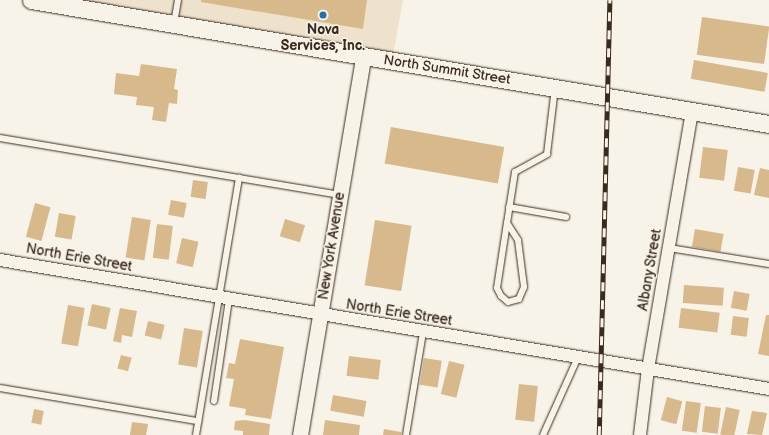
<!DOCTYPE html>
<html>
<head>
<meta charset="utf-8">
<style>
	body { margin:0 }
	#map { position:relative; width:769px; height:435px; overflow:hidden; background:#f7f3e8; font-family:"Balsamiq Sans",sans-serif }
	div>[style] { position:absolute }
	.built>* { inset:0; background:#eee2cc }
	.building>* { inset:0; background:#d8b98c; transform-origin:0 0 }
	.roads { filter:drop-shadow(0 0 1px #3b2a1e) drop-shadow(0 0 1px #3b2a1e) }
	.service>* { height:6px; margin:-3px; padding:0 3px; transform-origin:3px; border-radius:3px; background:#f7f3e8 }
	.minor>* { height:12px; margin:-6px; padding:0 6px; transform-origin:6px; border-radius:6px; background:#f7f3e8 }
	.tertiary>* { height:15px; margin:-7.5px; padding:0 7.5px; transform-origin:7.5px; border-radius:7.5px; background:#f7f3e8 }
	.secondary>* { height:17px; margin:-8.5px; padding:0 8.5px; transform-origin:8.5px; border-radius:8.5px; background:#f7f3e8 }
	.rail>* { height:4.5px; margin-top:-2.25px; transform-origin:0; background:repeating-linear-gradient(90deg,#f7f3e8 0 9px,#3b2a1e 0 18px); box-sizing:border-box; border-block:1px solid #3b2a1e }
	.dots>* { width:11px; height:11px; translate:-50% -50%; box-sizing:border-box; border:2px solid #f7f3e8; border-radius:50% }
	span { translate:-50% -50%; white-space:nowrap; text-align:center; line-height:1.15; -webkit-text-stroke:3px #f7f3e8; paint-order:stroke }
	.poi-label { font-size:14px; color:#3b2a1e; font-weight:700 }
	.street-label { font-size:14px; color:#3b2a1e }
</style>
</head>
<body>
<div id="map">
	<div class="built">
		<div style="clip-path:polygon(66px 0,403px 0,393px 55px)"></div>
	</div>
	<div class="building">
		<div style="clip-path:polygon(201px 0,367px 0,363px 29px,201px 2px)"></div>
		<div style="left:702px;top:17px;width:68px;height:38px;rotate:8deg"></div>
		<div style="left:694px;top:60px;width:75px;height:19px;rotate:10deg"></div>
		<div style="clip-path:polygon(141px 64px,177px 69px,174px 89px,178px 90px,177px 104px,169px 103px,166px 122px,152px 120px,154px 107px,136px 105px,137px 97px,114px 94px,116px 73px,139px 76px)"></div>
		<div style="left:391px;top:127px;width:115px;height:37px;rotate:10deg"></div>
		<div style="left:703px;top:147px;width:25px;height:31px;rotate:7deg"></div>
		<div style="left:738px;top:167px;width:17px;height:24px;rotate:10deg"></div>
		<div style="clip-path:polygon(760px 168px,769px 170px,769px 198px,754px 195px)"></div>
		<div style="left:193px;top:180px;width:15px;height:17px;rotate:8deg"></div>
		<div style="left:171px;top:200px;width:16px;height:15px;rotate:11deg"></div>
		<div style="left:35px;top:203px;width:16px;height:35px;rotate:15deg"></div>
		<div style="left:59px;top:213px;width:17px;height:24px;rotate:10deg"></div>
		<div style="left:132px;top:217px;width:19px;height:41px;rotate:9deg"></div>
		<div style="left:285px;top:219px;width:21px;height:18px;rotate:17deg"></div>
		<div style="left:375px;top:220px;width:37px;height:66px;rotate:9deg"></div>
		<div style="left:157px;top:224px;width:16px;height:34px;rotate:7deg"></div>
		<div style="left:695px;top:229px;width:29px;height:18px;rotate:10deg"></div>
		<div style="left:182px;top:238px;width:17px;height:26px;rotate:13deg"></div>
		<div style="left:684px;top:285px;width:40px;height:18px;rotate:4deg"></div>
		<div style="left:734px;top:291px;width:16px;height:17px;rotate:11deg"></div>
		<div style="left:92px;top:304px;width:19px;height:22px;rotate:12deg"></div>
		<div style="left:68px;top:305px;width:17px;height:39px;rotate:10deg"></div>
		<div style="clip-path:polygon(120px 308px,137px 311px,132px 337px,122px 335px,121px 343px,113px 341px)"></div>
		<div style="left:681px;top:308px;width:39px;height:20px;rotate:7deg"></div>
		<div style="clip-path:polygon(766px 315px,769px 315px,769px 356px,758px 354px)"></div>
		<div style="left:733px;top:316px;width:16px;height:19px;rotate:7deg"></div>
		<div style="left:148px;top:321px;width:17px;height:15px;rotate:13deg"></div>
		<div style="left:184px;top:328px;width:19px;height:37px;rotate:9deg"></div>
		<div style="clip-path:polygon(240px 339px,284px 347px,271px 419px,245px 415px,246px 409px,229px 406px,234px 379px,226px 378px,229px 363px,235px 364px)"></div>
		<div style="left:121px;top:355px;width:11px;height:14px;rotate:15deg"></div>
		<div style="left:349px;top:356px;width:32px;height:20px;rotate:7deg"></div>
		<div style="left:424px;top:358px;width:18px;height:27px;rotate:9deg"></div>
		<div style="left:449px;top:361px;width:16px;height:34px;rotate:14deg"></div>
		<div style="left:519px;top:384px;width:19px;height:36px;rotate:6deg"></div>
		<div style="left:333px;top:395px;width:34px;height:16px;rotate:10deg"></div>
		<div style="left:667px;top:397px;width:16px;height:24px;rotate:15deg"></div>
		<div style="left:686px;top:401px;width:15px;height:30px;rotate:8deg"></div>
		<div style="left:705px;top:406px;width:16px;height:26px;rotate:7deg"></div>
		<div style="left:726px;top:407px;width:14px;height:28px;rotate:12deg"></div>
		<div style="left:34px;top:409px;width:10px;height:14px;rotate:11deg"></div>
		<div style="clip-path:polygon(752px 411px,767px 413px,762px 435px,747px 434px)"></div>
		<div style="clip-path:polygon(245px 420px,270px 424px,269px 435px,243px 435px,243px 431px,234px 430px,235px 421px)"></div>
		<div style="clip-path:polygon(325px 420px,360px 425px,359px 435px,323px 435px)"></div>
		<div style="clip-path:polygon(132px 422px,148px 424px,146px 435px,130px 435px)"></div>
		<div style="clip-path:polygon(384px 429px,401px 432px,401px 435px,383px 435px)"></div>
	</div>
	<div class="roads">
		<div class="service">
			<div style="left:174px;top:23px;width:23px;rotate:-80deg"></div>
			<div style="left:0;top:138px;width:345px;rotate:9.5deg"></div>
			<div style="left:509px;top:207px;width:58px;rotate:10deg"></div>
			<div style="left:507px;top:223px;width:20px;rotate:57deg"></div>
			<div style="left:518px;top:240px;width:47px;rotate:82.7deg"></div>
			<div style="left:524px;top:287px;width:13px;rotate:113deg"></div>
			<div style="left:519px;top:299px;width:11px;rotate:165deg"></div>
			<div style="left:508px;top:302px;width:9px;rotate:-139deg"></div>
			<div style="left:501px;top:296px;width:9px;rotate:-117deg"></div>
			<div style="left:497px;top:288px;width:66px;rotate:-81.3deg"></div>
			<div style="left:507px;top:223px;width:52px;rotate:-81.1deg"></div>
			<div style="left:515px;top:172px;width:37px;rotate:-29deg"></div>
			<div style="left:547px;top:154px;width:66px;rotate:-83.1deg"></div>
			<div style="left:669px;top:248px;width:101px;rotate:9.1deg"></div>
			<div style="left:0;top:388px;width:201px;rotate:9.5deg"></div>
			<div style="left:214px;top:401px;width:103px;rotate:-81.6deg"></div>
			<div style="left:196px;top:435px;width:261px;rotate:-80.5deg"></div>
			<div style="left:406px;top:435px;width:104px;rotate:-80.6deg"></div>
			<div style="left:543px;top:435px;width:85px;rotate:-65.8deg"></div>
		</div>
		<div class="minor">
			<div style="left:0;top:260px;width:780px;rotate:9.52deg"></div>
			<div style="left:640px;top:435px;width:66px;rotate:-83.1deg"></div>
			<div style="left:648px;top:369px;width:262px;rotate:-80.3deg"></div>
		</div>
		<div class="tertiary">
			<div style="left:300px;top:435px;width:383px;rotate:-80.5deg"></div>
		</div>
		<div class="secondary">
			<div style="left:31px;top:0;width:748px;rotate:9.54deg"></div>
		</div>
	</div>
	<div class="rail">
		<div style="left:599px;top:435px;width:435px;rotate:-88.6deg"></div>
	</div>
	<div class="dots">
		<div style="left:323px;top:15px;background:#1f6fb2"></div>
	</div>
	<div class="poi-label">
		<span style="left:323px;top:38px">Nova<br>Services, Inc.</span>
	</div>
	<div class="street-label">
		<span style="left:447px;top:70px;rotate:9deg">North Summit Street</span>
		<span style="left:332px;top:246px;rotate:-81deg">New York Avenue</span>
		<span style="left:79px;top:258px;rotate:10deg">North Erie Street</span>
		<span style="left:650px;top:270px;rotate:-80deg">Albany Street</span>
		<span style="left:399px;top:313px;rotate:9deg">North Erie Street</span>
	</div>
</div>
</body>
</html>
